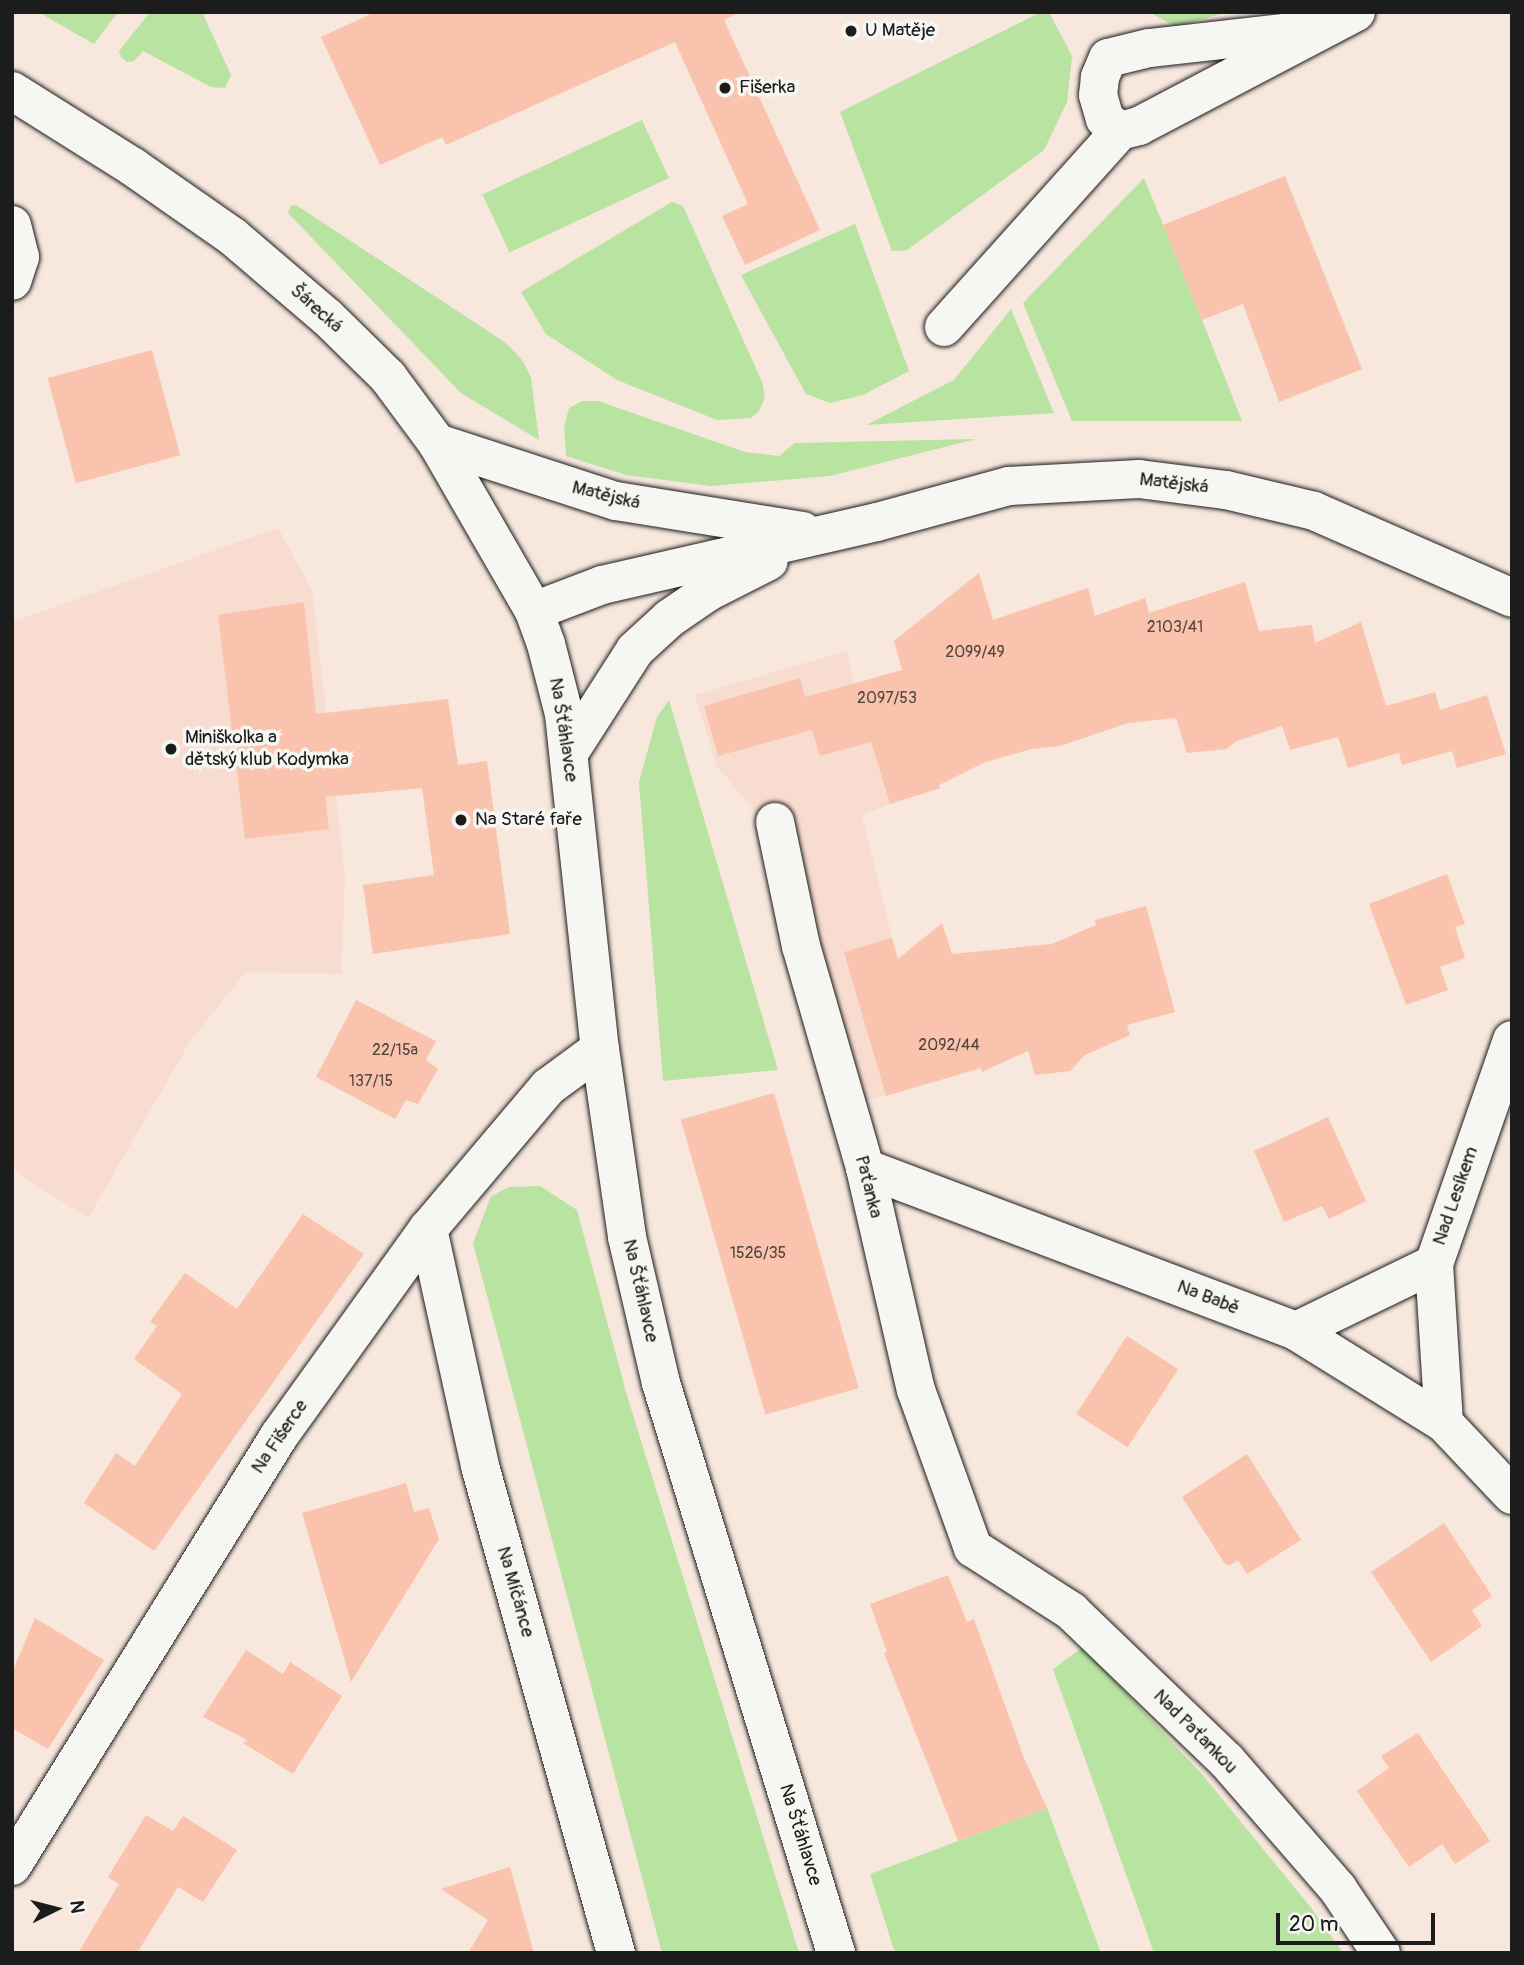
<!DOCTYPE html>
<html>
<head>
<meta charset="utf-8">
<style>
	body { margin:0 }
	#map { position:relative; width:1524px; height:1965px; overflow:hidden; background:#f7e7dd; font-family:Pangolin,sans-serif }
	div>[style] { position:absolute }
	.built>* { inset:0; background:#f8dccf }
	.green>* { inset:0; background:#b8e3a0; transform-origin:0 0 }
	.building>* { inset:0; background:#fac3ad; transform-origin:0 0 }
	.roads { filter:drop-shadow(0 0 2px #1c1c1c) drop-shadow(0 0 2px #1c1c1c) }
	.minor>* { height:38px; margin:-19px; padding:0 19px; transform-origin:19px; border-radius:19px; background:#f6f6f2 }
	.tertiary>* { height:38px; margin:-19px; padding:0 19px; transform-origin:19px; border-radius:19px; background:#f6f6f2 }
	.dots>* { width:19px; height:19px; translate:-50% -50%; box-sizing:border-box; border:4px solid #f6f6f2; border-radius:50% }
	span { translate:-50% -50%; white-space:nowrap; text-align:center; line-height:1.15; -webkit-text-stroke:7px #f6f6f2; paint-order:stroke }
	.number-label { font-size:16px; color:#544640 }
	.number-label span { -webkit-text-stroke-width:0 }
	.poi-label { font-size:19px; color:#1c1c1c }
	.left { translate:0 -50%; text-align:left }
	.street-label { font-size:19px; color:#1c1c1c }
	.frame { position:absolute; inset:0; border:14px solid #1c1c1c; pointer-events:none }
	.north { position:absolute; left:21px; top:1874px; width:70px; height:70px; -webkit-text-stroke:5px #f6f6f2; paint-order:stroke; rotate:84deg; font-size:19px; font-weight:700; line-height:28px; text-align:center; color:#1c1c1c }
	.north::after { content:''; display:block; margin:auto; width:24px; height:32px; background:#1c1c1c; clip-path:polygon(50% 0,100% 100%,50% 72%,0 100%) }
	.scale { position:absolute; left:1276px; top:1913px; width:159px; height:32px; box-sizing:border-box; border:4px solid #1c1c1c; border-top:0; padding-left:9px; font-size:21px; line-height:24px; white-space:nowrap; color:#1c1c1c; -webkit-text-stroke:5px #f6f6f2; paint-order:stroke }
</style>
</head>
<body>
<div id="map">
	<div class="built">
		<div style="clip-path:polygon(278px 528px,312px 590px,345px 877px,341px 974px,246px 972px,191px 1040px,88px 1218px,22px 1176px,12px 1165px,12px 622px)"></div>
		<div style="clip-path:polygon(847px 651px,853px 684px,890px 804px,862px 815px,892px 938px,933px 1082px,862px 1101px,798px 863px,717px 766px,695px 695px)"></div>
	</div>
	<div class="green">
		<div style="clip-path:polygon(38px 12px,118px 12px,94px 44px)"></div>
		<div style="clip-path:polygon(150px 12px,202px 12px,231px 75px,225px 88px,211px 87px,143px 51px,134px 61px,127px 62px,121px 57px,119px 51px)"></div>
		<div style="clip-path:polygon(1041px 12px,1049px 12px,1072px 56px,1067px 102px,1044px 150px,907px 250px,892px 251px,840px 112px)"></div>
		<div style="clip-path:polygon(1149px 12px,1227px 12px,1176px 27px)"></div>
		<div style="left:642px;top:120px;width:64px;height:176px;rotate:65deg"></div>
		<div style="clip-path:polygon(1144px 178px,1202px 320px,1242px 421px,1072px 421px,1023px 303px)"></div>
		<div style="clip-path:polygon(672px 202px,683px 206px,762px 382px,765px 398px,759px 411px,751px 418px,717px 420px,617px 380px,546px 334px,521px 292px)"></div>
		<div style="clip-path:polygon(296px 205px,506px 343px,523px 361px,531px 378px,539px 440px,461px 393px,288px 213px,290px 206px)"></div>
		<div style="clip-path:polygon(855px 224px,909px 371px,863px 395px,830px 403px,806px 394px,741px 275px)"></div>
		<div style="clip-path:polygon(1011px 309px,1054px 413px,866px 425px,954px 380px)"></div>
		<div style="clip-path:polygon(582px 401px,598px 401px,745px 452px,779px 456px,795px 443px,976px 439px,830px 476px,711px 486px,626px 475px,566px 456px,564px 428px,569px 408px)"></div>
		<div style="clip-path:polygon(669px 700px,778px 1070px,663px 1081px,639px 782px,657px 717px)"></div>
		<div style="clip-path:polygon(540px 1186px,577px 1210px,626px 1392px,799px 1953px,662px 1953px,473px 1243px,491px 1196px,509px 1187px)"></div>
		<div style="clip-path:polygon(1083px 1647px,1201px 1773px,1312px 1909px,1343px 1953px,1154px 1953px,1053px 1669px)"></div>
		<div style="clip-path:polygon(1047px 1808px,1101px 1953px,895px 1953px,870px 1874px)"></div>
	</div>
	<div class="building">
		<div style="clip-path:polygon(375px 12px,741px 12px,724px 20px,820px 230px,745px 265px,722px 216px,748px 204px,675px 42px,446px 145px,442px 137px,380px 165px,321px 37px)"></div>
		<div style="clip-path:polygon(1285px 176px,1362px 369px,1279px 402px,1243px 304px,1202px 320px,1163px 225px)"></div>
		<div style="left:152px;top:350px;width:109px;height:108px;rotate:75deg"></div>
		<div style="clip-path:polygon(979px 573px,993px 620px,1088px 588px,1095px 616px,1145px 598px,1149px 613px,1245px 582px,1259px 631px,1312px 625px,1315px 643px,1361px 622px,1386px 706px,1435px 692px,1440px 710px,1487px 695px,1506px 754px,1457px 768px,1452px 751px,1402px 765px,1399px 753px,1348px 768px,1338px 737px,1290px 750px,1282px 726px,1237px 741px,1226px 749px,1187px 753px,1176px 718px,1128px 723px,1060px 746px,1031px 749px,983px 763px,939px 785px,940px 788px,890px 804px,871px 742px,820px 756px,812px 730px,718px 756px,704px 706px,800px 678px,805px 697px,902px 670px,894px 641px)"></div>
		<div style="clip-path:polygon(304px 602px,316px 714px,448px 699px,458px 765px,487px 761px,510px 934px,373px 954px,363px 885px,434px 875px,422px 788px,325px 797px,329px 829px,245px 839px,218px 615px)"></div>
		<div style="clip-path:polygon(1447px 874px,1465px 924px,1455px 927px,1465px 958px,1440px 967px,1448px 990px,1406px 1005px,1369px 904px)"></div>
		<div style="clip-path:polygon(1146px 906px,1175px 1012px,1127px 1025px,1130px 1035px,1085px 1055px,1070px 1071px,1035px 1075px,1028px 1051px,982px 1072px,981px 1068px,886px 1096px,844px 952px,892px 938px,898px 959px,942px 923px,952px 954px,1052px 944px,1096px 925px,1095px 920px)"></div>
		<div style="clip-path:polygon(356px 1000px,436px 1041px,426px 1060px,438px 1069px,418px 1104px,406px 1100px,395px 1119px,316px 1077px)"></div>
		<div style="left:774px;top:1093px;width:307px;height:97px;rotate:74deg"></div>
		<div style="clip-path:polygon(1328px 1117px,1366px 1201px,1329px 1219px,1322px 1206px,1284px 1222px,1254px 1151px)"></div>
		<div style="clip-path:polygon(303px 1214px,364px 1254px,154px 1551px,84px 1503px,116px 1453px,135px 1466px,182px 1394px,134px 1359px,157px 1326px,150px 1322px,185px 1273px,237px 1309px)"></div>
		<div style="left:1127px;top:1336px;width:61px;height:93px;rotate:33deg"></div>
		<div style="clip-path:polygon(1247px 1454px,1301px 1540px,1247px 1574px,1238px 1560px,1229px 1566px,1225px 1564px,1182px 1497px)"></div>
		<div style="clip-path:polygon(406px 1483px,414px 1512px,429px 1508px,439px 1539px,351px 1682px,302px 1513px)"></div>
		<div style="clip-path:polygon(1444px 1523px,1492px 1596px,1472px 1610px,1482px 1626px,1431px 1662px,1371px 1572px)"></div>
		<div style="clip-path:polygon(948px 1575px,967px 1622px,974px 1619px,1024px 1758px,1047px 1808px,958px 1841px,884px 1653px,887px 1652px,870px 1604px)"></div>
		<div style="clip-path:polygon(35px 1618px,104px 1660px,48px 1749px,12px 1728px,12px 1673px)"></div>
		<div style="clip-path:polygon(246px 1650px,283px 1674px,290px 1662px,342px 1696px,293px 1774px,243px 1743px,247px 1740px,203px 1717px)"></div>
		<div style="clip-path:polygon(1418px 1733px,1490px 1841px,1455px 1864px,1442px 1844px,1409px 1867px,1357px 1791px,1389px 1768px,1381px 1756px)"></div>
		<div style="clip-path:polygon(146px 1815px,173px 1831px,183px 1816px,237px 1850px,203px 1902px,178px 1887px,137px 1953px,78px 1953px,119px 1884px,108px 1877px)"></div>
		<div style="clip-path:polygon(510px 1867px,534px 1953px,468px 1953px,488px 1920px,441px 1889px)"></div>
	</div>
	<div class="roads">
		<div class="minor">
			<div style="left:1319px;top:29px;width:171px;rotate:173.6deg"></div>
			<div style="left:1149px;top:48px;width:42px;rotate:166.3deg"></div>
			<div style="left:1108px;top:58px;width:21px;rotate:113deg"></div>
			<div style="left:1100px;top:77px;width:18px;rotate:96deg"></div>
			<div style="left:1098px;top:95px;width:25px;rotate:74deg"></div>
			<div style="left:1105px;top:119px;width:19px;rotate:39deg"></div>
			<div style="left:1120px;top:131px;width:20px;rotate:-15deg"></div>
			<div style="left:1139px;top:126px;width:245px;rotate:-27.7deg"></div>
			<div style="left:12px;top:225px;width:33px;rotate:76deg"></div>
			<div style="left:20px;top:257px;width:25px;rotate:108deg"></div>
			<div style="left:944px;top:327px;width:263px;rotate:-48.1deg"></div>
			<div style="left:437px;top:443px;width:188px;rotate:18deg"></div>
			<div style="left:616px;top:501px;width:189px;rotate:9.1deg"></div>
			<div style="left:534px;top:611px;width:73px;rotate:-20.9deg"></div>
			<div style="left:602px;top:585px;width:282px;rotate:-12.9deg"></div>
			<div style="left:877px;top:522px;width:137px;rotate:-15.3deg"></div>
			<div style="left:1009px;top:486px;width:130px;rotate:-3.1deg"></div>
			<div style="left:1139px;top:479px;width:88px;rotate:7.2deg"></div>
			<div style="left:1226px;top:490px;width:90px;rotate:13.4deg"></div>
			<div style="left:1314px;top:511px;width:216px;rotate:23.7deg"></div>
			<div style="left:569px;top:753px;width:122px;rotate:-57.3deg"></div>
			<div style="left:635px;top:650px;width:47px;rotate:-42.4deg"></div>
			<div style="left:670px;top:618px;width:46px;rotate:-34.4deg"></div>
			<div style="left:708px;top:592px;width:68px;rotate:-26.9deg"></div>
			<div style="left:775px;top:822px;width:127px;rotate:78.2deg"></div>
			<div style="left:801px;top:946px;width:231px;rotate:73.9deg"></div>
			<div style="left:865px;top:1168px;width:228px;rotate:77.1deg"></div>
			<div style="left:916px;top:1390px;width:168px;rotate:70.2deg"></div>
			<div style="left:973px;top:1548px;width:117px;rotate:32.7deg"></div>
			<div style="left:1071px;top:1611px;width:215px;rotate:43.9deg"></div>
			<div style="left:1226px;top:1760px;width:171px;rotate:49deg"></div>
			<div style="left:1338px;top:1889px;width:77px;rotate:56.1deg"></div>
			<div style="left:865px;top:1168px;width:461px;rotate:20.7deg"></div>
			<div style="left:1296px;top:1331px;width:174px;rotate:31.9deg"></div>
			<div style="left:1444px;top:1423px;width:99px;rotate:46.6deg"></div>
			<div style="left:428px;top:1229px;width:243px;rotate:77.6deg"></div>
			<div style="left:480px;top:1466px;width:506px;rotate:74.4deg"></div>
			<div style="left:1296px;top:1331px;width:153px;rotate:-25.9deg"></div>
			<div style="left:1444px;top:1423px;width:159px;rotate:-93.6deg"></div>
			<div style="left:1434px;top:1264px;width:237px;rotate:-70.8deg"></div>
			<div style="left:12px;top:1866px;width:506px;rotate:-58.16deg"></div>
			<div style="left:279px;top:1436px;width:255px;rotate:-54.3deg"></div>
			<div style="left:428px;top:1229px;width:186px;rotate:-49.8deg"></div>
			<div style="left:548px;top:1087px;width:64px;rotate:-36.2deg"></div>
		</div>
		<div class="tertiary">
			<div style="left:12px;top:91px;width:143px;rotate:32.1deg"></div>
			<div style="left:133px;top:167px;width:121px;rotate:34.9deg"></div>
			<div style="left:232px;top:236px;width:125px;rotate:40.5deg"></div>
			<div style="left:327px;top:317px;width:86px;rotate:44.5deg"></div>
			<div style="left:388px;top:377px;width:82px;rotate:53.4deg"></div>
			<div style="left:437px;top:443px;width:194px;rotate:60deg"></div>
			<div style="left:534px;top:611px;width:35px;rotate:70deg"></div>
			<div style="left:546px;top:644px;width:72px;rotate:75.6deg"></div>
			<div style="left:564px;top:714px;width:337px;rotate:83.9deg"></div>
			<div style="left:600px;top:1049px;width:190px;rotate:81.8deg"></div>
			<div style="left:627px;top:1237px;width:150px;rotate:76.9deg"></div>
			<div style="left:661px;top:1383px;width:596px;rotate:72.93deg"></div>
		</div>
	</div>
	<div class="dots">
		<div style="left:851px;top:31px;background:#1c1c1c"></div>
		<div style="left:725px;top:88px;background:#1c1c1c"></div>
		<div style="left:171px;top:749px;background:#1c1c1c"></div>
		<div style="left:461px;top:820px;background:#1c1c1c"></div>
	</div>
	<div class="number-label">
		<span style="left:1175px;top:627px">2103/41</span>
		<span style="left:975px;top:652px">2099/49</span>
		<span style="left:887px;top:698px">2097/53</span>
		<span style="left:949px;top:1045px">2092/44</span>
		<span style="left:395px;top:1050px">22/15a</span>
		<span style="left:371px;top:1081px">137/15</span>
		<span style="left:758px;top:1253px">1526/35</span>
	</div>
	<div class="poi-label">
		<span class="left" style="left:865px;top:31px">U Matěje</span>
		<span class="left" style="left:739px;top:88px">Fišerka</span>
		<span class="left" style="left:185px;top:749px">Miniškolka a<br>dětský klub Kodymka</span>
		<span class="left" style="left:475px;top:820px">Na Staré faře</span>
	</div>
	<div class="street-label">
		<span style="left:316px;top:309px;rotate:42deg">Šárecká</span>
		<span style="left:1174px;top:484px;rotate:7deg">Matějská</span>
		<span style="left:606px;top:496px;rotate:14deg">Matějská</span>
		<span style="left:563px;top:730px;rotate:81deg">Na Šťáhlavce</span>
		<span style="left:868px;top:1187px;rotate:76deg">Paťanka</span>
		<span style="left:1456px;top:1196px;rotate:-71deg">Nad Lesíkem</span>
		<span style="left:640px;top:1291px;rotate:77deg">Na Šťáhlavce</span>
		<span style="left:1208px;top:1298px;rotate:21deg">Na Babě</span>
		<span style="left:280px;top:1437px;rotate:-56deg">Na Fišerce</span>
		<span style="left:515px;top:1592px;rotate:74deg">Na Míčánce</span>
		<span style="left:1195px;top:1732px;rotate:45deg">Nad Paťankou</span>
		<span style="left:800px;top:1835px;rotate:73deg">Na Šťáhlavce</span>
	</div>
	<div class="frame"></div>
	<div class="north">N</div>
	<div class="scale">20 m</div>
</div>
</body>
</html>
